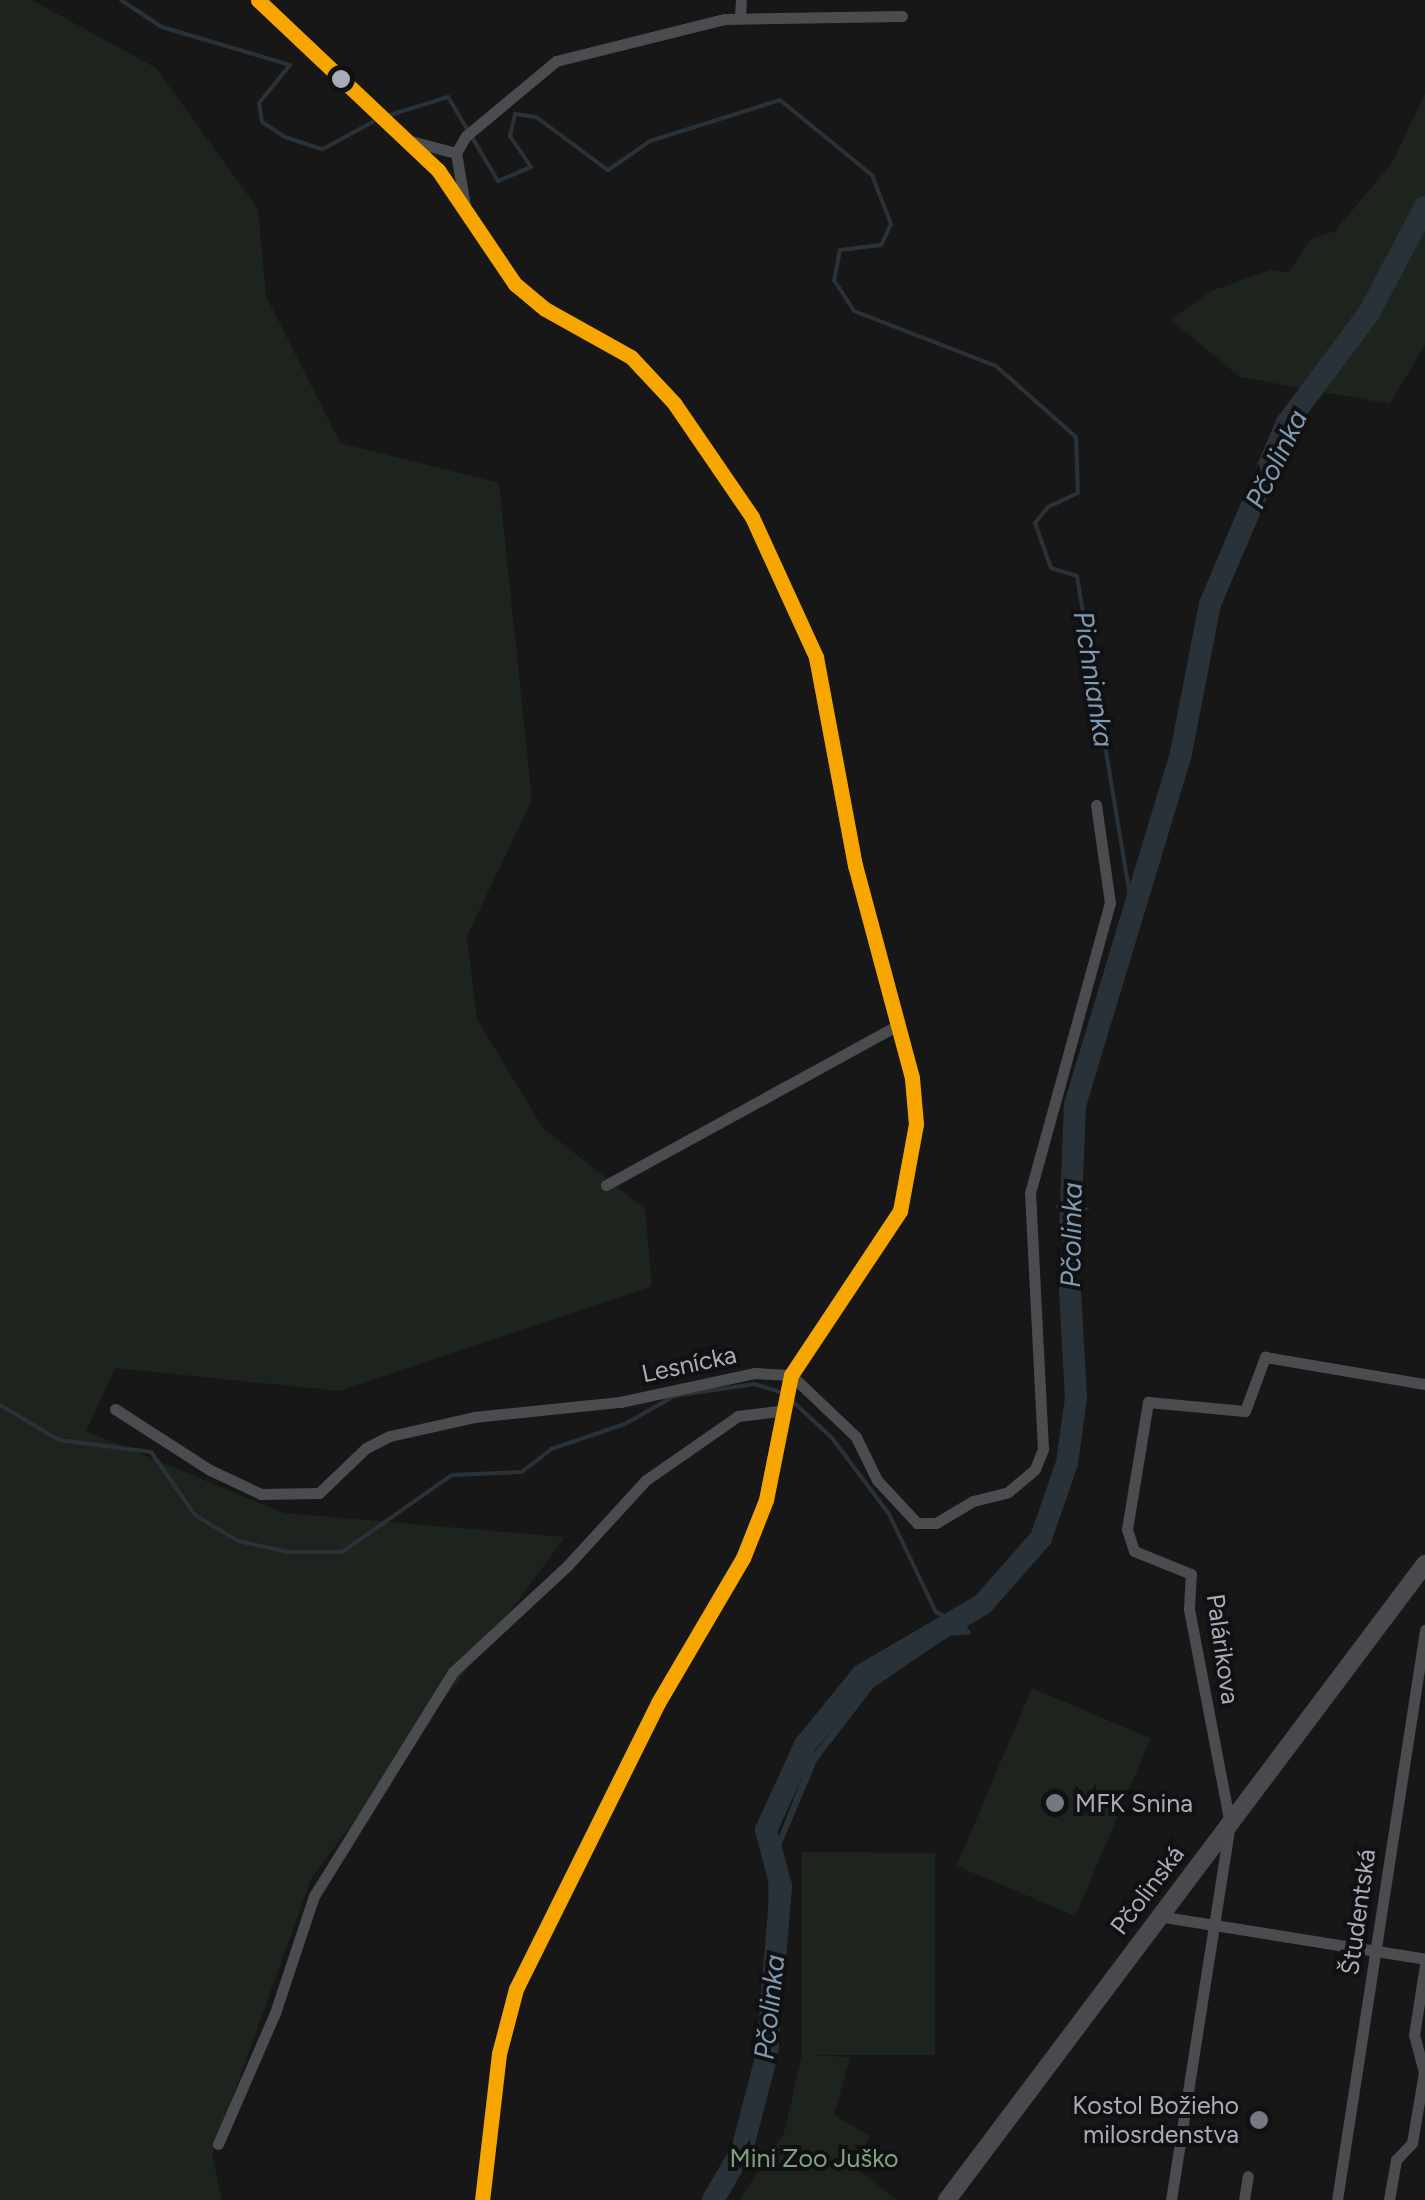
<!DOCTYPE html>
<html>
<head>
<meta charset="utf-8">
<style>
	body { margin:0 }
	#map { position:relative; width:1425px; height:2200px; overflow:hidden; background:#171717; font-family:Figtree,sans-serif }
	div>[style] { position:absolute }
	.green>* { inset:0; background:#1d241e; transform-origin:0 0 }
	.water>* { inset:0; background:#2a3239 }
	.stream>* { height:4px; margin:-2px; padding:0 2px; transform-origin:2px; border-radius:2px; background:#2a3239 }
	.river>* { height:22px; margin:-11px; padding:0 11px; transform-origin:11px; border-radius:11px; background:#2a3239 }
	.minor>* { height:11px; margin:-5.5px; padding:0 5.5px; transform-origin:5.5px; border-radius:5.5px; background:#4b4c50 }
	.tertiary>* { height:14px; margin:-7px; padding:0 7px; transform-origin:7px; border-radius:7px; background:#4b4c50 }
	.secondary>* { height:18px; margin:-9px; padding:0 9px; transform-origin:9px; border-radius:9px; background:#4a4a4e }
	.bus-1>* { height:15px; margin:-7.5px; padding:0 7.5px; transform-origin:7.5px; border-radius:7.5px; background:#f7a600 }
	.dots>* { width:28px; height:28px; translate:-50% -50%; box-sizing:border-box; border:5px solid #111113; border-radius:50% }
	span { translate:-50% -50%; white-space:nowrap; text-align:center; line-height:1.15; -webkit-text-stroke:8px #111113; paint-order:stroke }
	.street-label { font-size:25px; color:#a8adb8 }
	.poi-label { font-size:25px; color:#a8adb8 }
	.left { translate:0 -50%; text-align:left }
	.right { translate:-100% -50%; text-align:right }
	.park-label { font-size:25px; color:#7fa381 }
	.water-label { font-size:28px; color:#7f9bb3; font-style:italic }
</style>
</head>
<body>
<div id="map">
	<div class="green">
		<div style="clip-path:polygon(0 0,32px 0,156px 68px,258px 209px,266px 296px,340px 443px,499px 483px,532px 800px,467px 936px,477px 1019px,543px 1128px,645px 1209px,652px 1286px,339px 1391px,115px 1368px,86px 1431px,284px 1513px,565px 1537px,311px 1879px,212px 2155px,222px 2200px,0 2200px)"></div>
		<div style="clip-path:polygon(1425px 94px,1425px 344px,1390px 404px,1240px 377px,1171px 320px,1211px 291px,1270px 270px,1289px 272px,1311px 239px,1335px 231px,1392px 163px)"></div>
		<div style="left:1032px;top:1688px;width:129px;height:193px;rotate:23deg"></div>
		<div style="clip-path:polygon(802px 1852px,935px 1853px,935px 2055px,808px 2055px,850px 2057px,834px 2115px,870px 2136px,853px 2166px,897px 2200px,739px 2200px,784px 2133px,802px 2055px)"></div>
	</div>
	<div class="water">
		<div style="clip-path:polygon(1055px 1205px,1090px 1208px,1074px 1219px,1082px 1391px,1077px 1458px,1065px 1499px,1034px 1559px,966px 1625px,972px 1634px,949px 1636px,873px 1688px,817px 1761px,773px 1865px,776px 2018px,765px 2104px,717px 2200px,704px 2200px,739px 2149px,759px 2100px,770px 2018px,768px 1864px,810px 1758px,868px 1683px,949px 1629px,951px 1609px,957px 1615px,1031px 1557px,1060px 1497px,1072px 1457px,1077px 1392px,1067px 1222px)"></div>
	</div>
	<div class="stream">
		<div style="left:121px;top:0;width:49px;rotate:33.4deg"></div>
		<div style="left:162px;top:27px;width:134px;rotate:16.5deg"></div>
		<div style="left:290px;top:65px;width:49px;rotate:129.2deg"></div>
		<div style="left:259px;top:103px;width:19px;rotate:81deg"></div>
		<div style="left:262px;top:122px;width:27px;rotate:33deg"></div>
		<div style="left:285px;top:137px;width:40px;rotate:18deg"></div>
		<div style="left:323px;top:149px;width:60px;rotate:-28.7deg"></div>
		<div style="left:390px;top:115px;width:61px;rotate:-17.2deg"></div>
		<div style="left:448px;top:97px;width:98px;rotate:59.2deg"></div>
		<div style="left:498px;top:181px;width:36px;rotate:-23deg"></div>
		<div style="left:531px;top:167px;width:37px;rotate:-124deg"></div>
		<div style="left:510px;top:136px;width:23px;rotate:-77deg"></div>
		<div style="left:515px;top:114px;width:21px;rotate:8deg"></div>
		<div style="left:536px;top:117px;width:89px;rotate:36.4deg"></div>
		<div style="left:608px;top:170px;width:51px;rotate:-34.6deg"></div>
		<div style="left:650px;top:141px;width:136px;rotate:-17.5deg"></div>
		<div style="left:780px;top:100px;width:119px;rotate:39.2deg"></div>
		<div style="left:872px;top:175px;width:53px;rotate:68.8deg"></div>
		<div style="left:891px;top:224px;width:23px;rotate:115deg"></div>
		<div style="left:881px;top:245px;width:41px;rotate:173deg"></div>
		<div style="left:840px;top:250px;width:31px;rotate:101deg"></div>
		<div style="left:834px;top:280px;width:37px;rotate:57deg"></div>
		<div style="left:854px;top:311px;width:152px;rotate:21.2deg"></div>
		<div style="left:996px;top:366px;width:107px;rotate:41.6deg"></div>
		<div style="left:1076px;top:437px;width:56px;rotate:88deg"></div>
		<div style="left:1078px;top:493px;width:33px;rotate:155deg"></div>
		<div style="left:1048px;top:507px;width:21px;rotate:129deg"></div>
		<div style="left:1035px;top:523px;width:48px;rotate:70.4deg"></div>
		<div style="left:1051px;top:568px;width:27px;rotate:17deg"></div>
		<div style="left:1077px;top:576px;width:342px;rotate:80.6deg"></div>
		<div style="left:790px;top:1399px;width:57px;rotate:42.9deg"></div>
		<div style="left:832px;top:1438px;width:95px;rotate:53.1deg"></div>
		<div style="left:889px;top:1514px;width:109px;rotate:64.4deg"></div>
		<div style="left:936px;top:1612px;width:19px;rotate:25deg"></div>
		<div style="left:0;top:1405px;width:69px;rotate:30.7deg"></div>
		<div style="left:59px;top:1440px;width:93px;rotate:7.4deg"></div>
		<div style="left:151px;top:1452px;width:77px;rotate:55.1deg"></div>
		<div style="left:195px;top:1515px;width:50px;rotate:31.2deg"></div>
		<div style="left:238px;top:1541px;width:52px;rotate:12.2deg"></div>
		<div style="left:289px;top:1552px;width:53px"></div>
		<div style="left:342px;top:1552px;width:134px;rotate:-35deg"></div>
		<div style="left:452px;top:1475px;width:70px;rotate:-2.5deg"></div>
		<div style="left:522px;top:1472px;width:37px;rotate:-38deg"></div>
		<div style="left:551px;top:1449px;width:78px;rotate:-18.7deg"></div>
		<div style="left:625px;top:1424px;width:56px;rotate:-29.7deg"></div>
		<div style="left:674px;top:1396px;width:81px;rotate:-8.5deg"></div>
		<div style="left:754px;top:1384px;width:30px;rotate:17deg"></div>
	</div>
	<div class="river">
		<div style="left:1070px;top:1233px;width:128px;rotate:-87.8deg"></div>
		<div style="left:1075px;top:1105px;width:368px;rotate:-73.2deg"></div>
		<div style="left:1181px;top:753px;width:152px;rotate:-79deg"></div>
		<div style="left:1210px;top:604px;width:197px;rotate:-67deg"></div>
		<div style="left:1287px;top:423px;width:137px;rotate:-53.3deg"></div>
		<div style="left:1369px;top:313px;width:120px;rotate:-62.2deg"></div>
		<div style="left:713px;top:2200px;width:58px;rotate:-59.9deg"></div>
		<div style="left:742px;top:2150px;width:99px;rotate:-75.4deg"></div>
		<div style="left:767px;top:2054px;width:169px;rotate:-85.2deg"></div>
		<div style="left:781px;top:1886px;width:58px;rotate:-105deg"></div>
		<div style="left:766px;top:1830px;width:94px;rotate:-65.4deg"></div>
		<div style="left:805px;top:1745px;width:90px;rotate:-50.8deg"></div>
		<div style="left:862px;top:1675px;width:140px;rotate:-30.4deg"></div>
		<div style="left:983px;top:1604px;width:88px;rotate:-48.7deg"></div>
		<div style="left:1041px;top:1538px;width:79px;rotate:-70.9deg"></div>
		<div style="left:1067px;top:1463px;width:66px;rotate:-82.1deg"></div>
		<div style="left:1076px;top:1398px;width:108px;rotate:-93.2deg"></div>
	</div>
	<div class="minor">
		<div style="left:740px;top:18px;width:18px;rotate:-87deg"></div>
		<div style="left:407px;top:140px;width:51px;rotate:14.9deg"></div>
		<div style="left:465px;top:206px;width:54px;rotate:-99.6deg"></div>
		<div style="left:456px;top:153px;width:20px;rotate:-60deg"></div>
		<div style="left:466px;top:136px;width:117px;rotate:-39.8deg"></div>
		<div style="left:556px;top:61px;width:174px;rotate:-14deg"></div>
		<div style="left:725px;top:19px;width:177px;rotate:-1deg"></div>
		<div style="left:606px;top:1185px;width:331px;rotate:-28.7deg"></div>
		<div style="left:115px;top:1409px;width:113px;rotate:32.7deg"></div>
		<div style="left:210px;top:1470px;width:56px;rotate:25.2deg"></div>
		<div style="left:261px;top:1494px;width:58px;rotate:-1deg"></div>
		<div style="left:319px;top:1493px;width:65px;rotate:-43.8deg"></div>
		<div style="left:366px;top:1448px;width:27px;rotate:-27deg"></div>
		<div style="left:390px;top:1436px;width:86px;rotate:-12.7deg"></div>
		<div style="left:474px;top:1417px;width:147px;rotate:-5.9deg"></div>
		<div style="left:620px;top:1402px;width:137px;rotate:-12.2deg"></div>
		<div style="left:754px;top:1373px;width:37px;rotate:3deg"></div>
		<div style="left:791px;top:1375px;width:90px;rotate:43.6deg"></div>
		<div style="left:856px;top:1437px;width:48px;rotate:64deg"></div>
		<div style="left:877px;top:1480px;width:59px;rotate:47.1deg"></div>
		<div style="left:917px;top:1523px;width:19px"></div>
		<div style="left:936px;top:1523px;width:43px;rotate:-30.7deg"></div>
		<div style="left:973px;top:1501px;width:36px;rotate:-14deg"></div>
		<div style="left:1008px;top:1492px;width:35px;rotate:-40deg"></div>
		<div style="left:1035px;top:1469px;width:22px;rotate:-68deg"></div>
		<div style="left:1043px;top:1449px;width:256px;rotate:-92.9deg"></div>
		<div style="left:1030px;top:1193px;width:301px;rotate:-74.6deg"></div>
		<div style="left:1110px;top:903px;width:99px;rotate:-98.1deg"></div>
		<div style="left:1158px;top:1916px;width:270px;rotate:9.1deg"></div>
		<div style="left:218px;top:2144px;width:143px;rotate:-66.5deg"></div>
		<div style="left:275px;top:2013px;width:123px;rotate:-71.6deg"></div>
		<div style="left:314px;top:1896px;width:264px;rotate:-58.2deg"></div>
		<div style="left:453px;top:1672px;width:157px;rotate:-42.9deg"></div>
		<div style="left:568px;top:1565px;width:115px;rotate:-47.5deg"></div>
		<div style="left:646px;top:1480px;width:112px;rotate:-34.8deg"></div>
		<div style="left:738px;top:1416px;width:41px;rotate:-7deg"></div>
		<div style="left:1171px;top:2200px;width:381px;rotate:-81.1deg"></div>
		<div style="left:1230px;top:1824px;width:219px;rotate:-100.8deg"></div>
		<div style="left:1189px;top:1609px;width:35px;rotate:-87deg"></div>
		<div style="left:1191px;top:1574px;width:61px;rotate:-158deg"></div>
		<div style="left:1134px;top:1551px;width:23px;rotate:-108deg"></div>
		<div style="left:1127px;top:1529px;width:129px;rotate:-80.6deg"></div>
		<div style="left:1148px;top:1402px;width:97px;rotate:5.3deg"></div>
		<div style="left:1245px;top:1411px;width:58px;rotate:-69.7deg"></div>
		<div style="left:1265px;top:1357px;width:162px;rotate:9.6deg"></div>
		<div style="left:1244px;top:2200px;width:24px;rotate:-81deg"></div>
		<div style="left:1337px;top:2200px;width:577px;rotate:-81.22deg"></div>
		<div style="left:1389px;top:2200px;width:41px;rotate:-80.1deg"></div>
		<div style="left:1396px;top:2160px;width:23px;rotate:-47deg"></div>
		<div style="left:1412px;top:2143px;width:72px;rotate:-80.4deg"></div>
		<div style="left:1424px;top:2072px;width:38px;rotate:-105deg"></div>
		<div style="left:1414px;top:2035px;width:71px;rotate:-81.1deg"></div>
	</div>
	<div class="tertiary">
		<div style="left:258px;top:0;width:248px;rotate:43.4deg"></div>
		<div style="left:438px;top:170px;width:138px;rotate:56deg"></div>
		<div style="left:515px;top:284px;width:39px;rotate:40deg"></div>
		<div style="left:545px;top:309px;width:98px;rotate:29.2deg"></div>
		<div style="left:631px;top:357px;width:63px;rotate:46.9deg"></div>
		<div style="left:674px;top:403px;width:138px;rotate:55.6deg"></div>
		<div style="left:752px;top:517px;width:154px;rotate:65.4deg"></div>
		<div style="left:816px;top:657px;width:212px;rotate:79.4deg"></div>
		<div style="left:855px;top:865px;width:220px;rotate:75deg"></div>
		<div style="left:912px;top:1078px;width:46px;rotate:85deg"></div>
		<div style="left:916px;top:1124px;width:88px;rotate:100.4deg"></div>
		<div style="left:900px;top:1211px;width:197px;rotate:123.6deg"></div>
		<div style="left:791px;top:1375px;width:127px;rotate:101.3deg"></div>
		<div style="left:766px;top:1500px;width:62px;rotate:111.6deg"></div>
		<div style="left:743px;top:1558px;width:168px;rotate:120.4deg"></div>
		<div style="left:658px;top:1703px;width:319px;rotate:116.4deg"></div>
		<div style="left:516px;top:1989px;width:67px;rotate:104.7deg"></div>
		<div style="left:499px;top:2054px;width:147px;rotate:96.6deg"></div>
	</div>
	<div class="secondary">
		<div style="left:947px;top:2200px;width:796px;rotate:-53.07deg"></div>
	</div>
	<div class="bus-1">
		<div style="left:258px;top:0;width:248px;rotate:43.4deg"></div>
		<div style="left:438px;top:170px;width:138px;rotate:56deg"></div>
		<div style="left:515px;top:284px;width:39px;rotate:40deg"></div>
		<div style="left:545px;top:309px;width:98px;rotate:29.2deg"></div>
		<div style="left:631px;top:357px;width:63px;rotate:46.9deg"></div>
		<div style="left:674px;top:403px;width:138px;rotate:55.6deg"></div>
		<div style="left:752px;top:517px;width:154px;rotate:65.4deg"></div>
		<div style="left:816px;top:657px;width:212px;rotate:79.4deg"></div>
		<div style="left:855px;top:865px;width:220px;rotate:75deg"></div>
		<div style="left:912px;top:1078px;width:46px;rotate:85deg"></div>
		<div style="left:916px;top:1124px;width:88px;rotate:100.4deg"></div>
		<div style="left:900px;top:1211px;width:197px;rotate:123.6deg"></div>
		<div style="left:791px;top:1375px;width:127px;rotate:101.3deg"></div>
		<div style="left:766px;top:1500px;width:62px;rotate:111.6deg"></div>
		<div style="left:743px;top:1558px;width:168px;rotate:120.4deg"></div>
		<div style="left:658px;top:1703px;width:319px;rotate:116.4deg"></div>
		<div style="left:516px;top:1989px;width:67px;rotate:104.7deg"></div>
		<div style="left:499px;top:2054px;width:147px;rotate:96.6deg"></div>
	</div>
	<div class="dots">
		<div style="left:341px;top:79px;background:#a8adb8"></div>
		<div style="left:1055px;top:1803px;background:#757880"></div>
		<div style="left:1259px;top:2120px;background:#757880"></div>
	</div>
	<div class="street-label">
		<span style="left:689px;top:1364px;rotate:-12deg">Lesnícka</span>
		<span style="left:1223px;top:1649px;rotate:82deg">Palárikova</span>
		<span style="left:1147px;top:1890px;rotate:-53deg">Pčolinská</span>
		<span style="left:1358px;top:1912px;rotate:-82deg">Študentská</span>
	</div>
	<div class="poi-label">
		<span class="left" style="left:1075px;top:1803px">MFK Snina</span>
		<span class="right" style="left:1239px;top:2120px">Kostol Božieho<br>milosrdenstva</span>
	</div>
	<div class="park-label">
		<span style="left:814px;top:2158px">Mini Zoo Juško</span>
	</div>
	<div class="water-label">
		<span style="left:1276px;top:459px;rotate:-64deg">Pčolinka</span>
		<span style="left:1094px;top:679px;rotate:81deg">Pichnianka</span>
		<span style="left:1071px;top:1235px;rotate:-89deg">Pčolinka</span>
		<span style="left:769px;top:2007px;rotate:-84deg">Pčolinka</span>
	</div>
</div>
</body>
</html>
